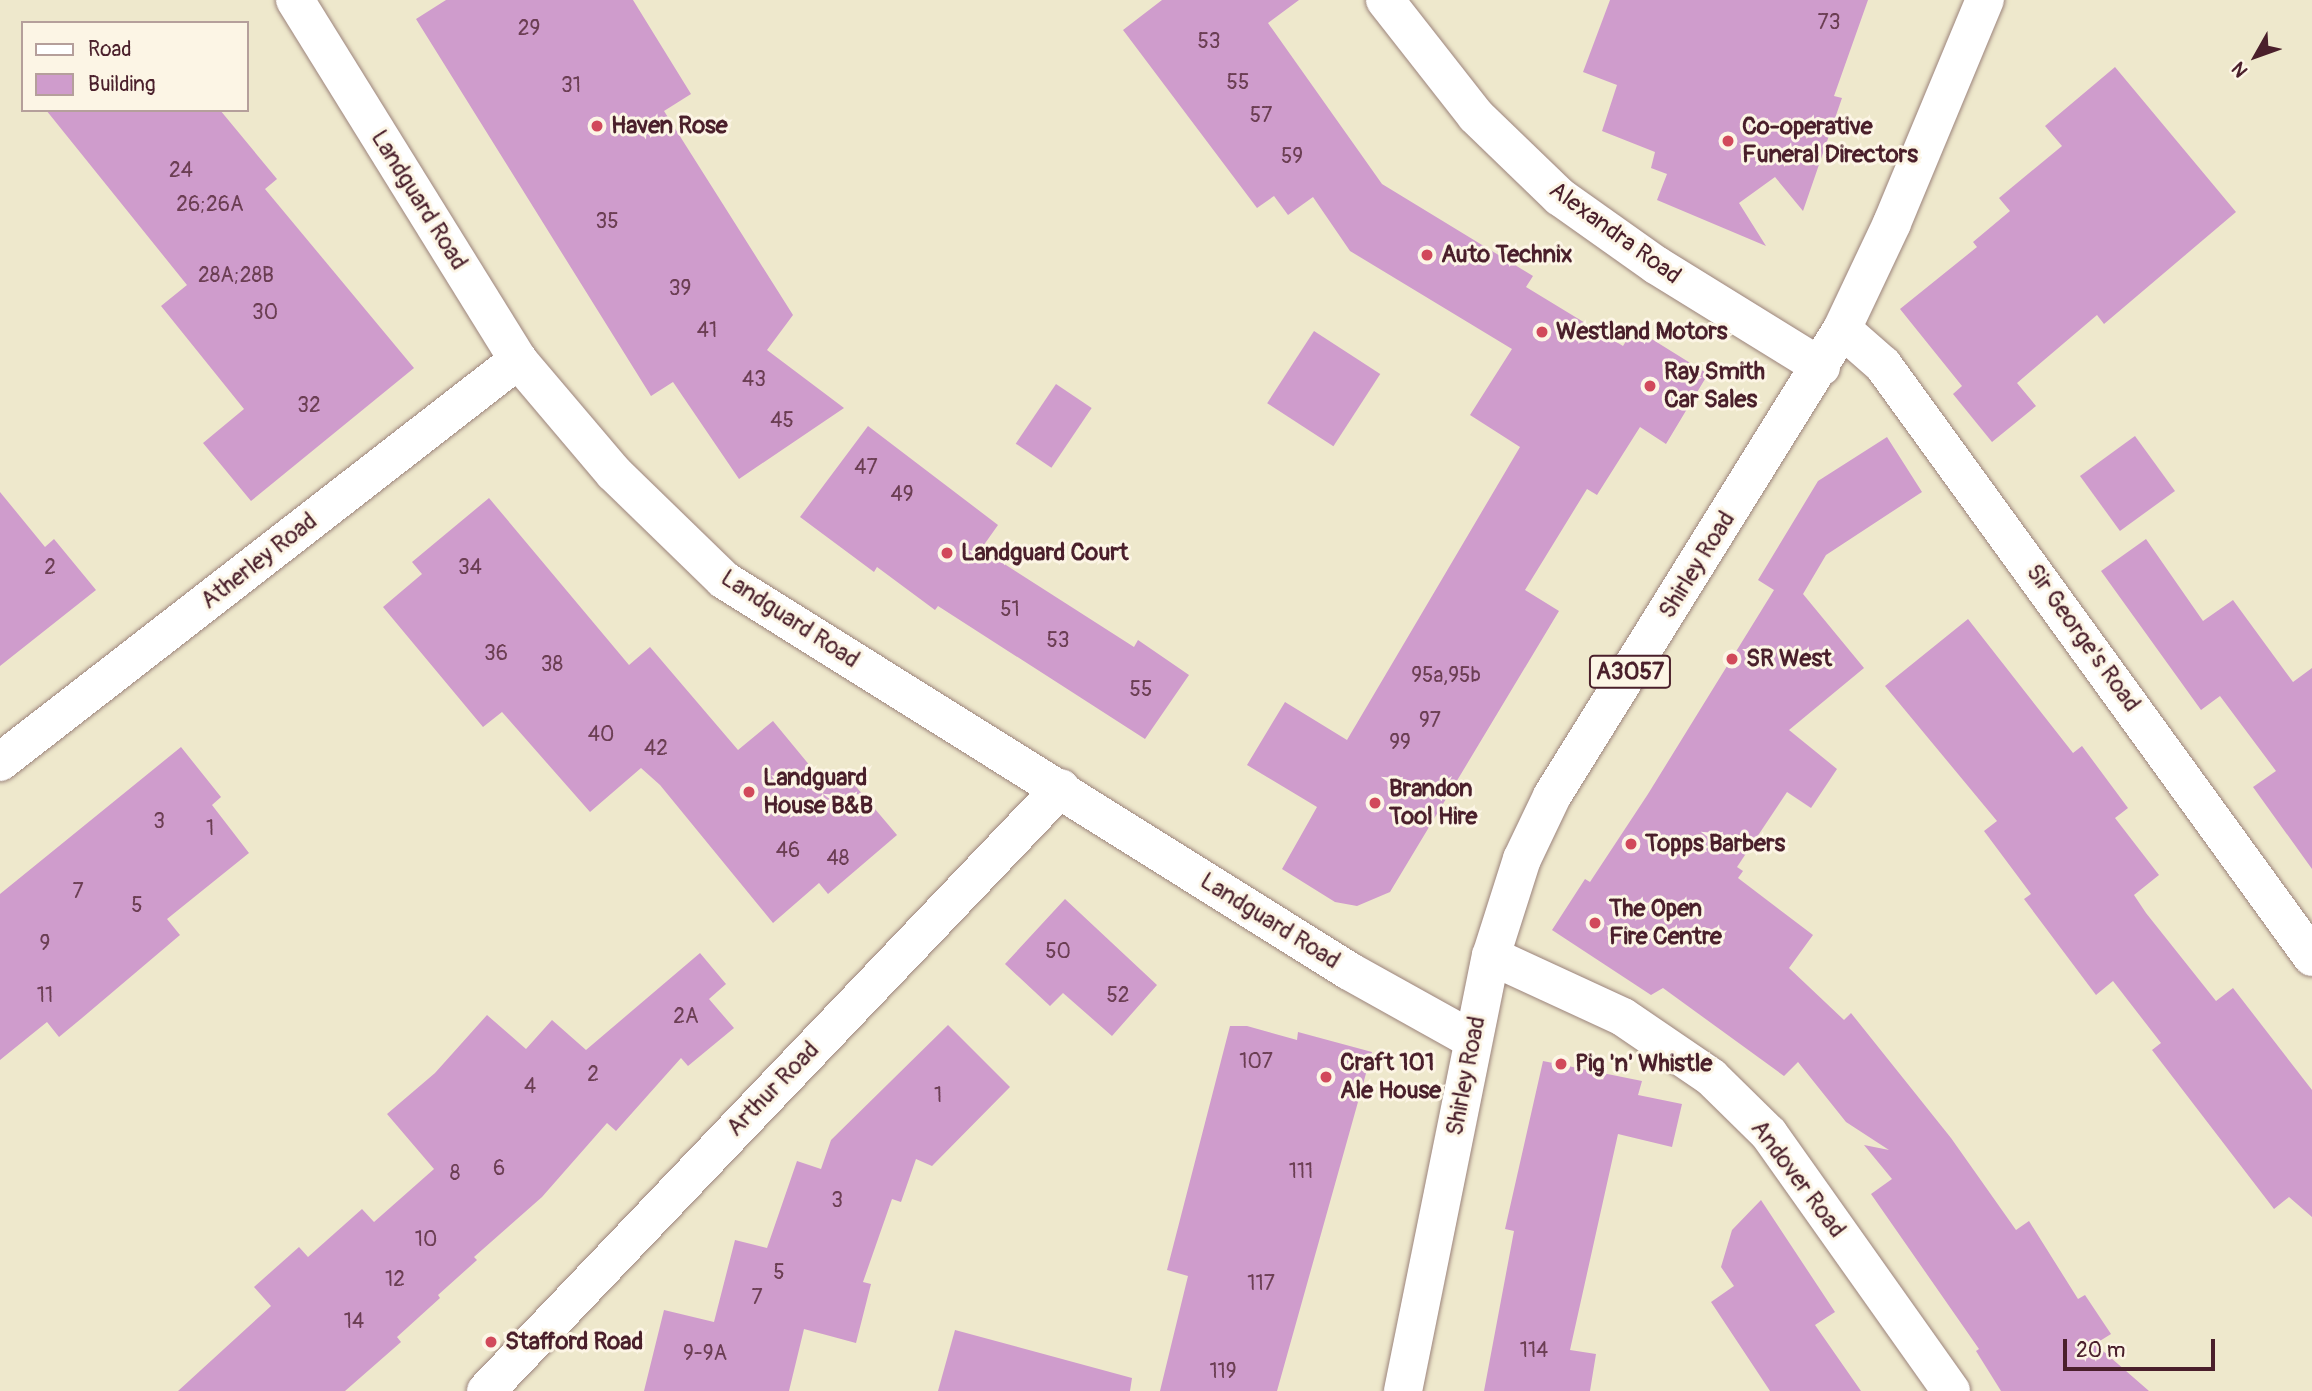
<!DOCTYPE html>
<html>
<head>
<meta charset="utf-8">
<style>
	body { margin:0 }
	#map { position:relative; width:2312px; height:1391px; overflow:hidden; background:#eee8cc; font-family:Pangolin,sans-serif }
	div>[style] { position:absolute }
	.building>* { inset:0; background:#cf9ccc; transform-origin:0 0 }
	.roads { filter:drop-shadow(0 0 2px #9c847c) drop-shadow(0 0 2px #9c847c) }
	.street>* { height:38px; margin:-19px; padding:0 19px; transform-origin:19px; border-radius:19px; background:#fff }
	.primary>* { height:38px; margin:-19px; padding:0 19px; transform-origin:19px; border-radius:19px; background:#fff }
	.dots>* { width:19px; height:19px; translate:-50% -50%; box-sizing:border-box; border:4px solid #fcf5e5; border-radius:50% }
	span { translate:-50% -50%; white-space:nowrap; text-align:center; line-height:1.15; -webkit-text-stroke:6px #fcf5e5; paint-order:stroke }
	.number-label { font-size:21px; color:#6b3e53 }
	.number-label span { -webkit-text-stroke-width:0 }
	.shield-label span { padding:2px 5px; background:#fcf5e5; border:2px solid; border-radius:5px; -webkit-text-stroke-width:0 }
	.shield-label { font-size:23px; color:#4a1f2b; font-weight:700 }
	.poi-label { font-size:24px; color:#4a1f2b; font-weight:700 }
	.left { translate:0 -50%; text-align:left }
	.street-label { font-size:24px; color:#4a1f2b }
	.legend { position:absolute; left:21px; top:21px; width:228px; height:91px; box-sizing:border-box; background:#fcf5e5; border:2px solid #b59f9b; margin:0; padding:9px 12px; list-style:none; font-size:21px; color:#4a1f2b }
	.legend li { display:flex; align-items:center; gap:14px; height:35px }
	.legend b { width:35px; border:2px solid #b59f9b }
	.north { position:absolute; left:2221px; top:21px; width:70px; height:70px; -webkit-text-stroke:5px #fcf5e5; paint-order:stroke; rotate:230deg; font-size:19px; font-weight:700; line-height:28px; text-align:center; color:#4a1f2b }
	.north::after { content:''; display:block; margin:auto; width:24px; height:32px; background:#4a1f2b; clip-path:polygon(50% 0,100% 100%,50% 72%,0 100%) }
	.scale { position:absolute; left:2063px; top:1339px; width:152px; height:32px; box-sizing:border-box; border:4px solid #4a1f2b; border-top:0; padding-left:9px; font-size:21px; line-height:24px; white-space:nowrap; color:#4a1f2b; -webkit-text-stroke:5px #fcf5e5; paint-order:stroke }
</style>
</head>
<body>
<div id="map">
	<div class="building">
		<div style="clip-path:polygon(446px 0,633px 0,691px 94px,664px 111px,793px 315px,767px 350px,844px 408px,739px 479px,673px 382px,651px 396px,416px 19px)"></div>
		<div style="clip-path:polygon(1162px 0,1299px 0,1268px 23px,1382px 184px,1533px 276px,1526px 287px,1623px 346px,1634px 328px,1708px 374px,1666px 444px,1640px 427px,1597px 495px,1587px 489px,1525px 590px,1559px 611px,1390px 892px,1357px 906px,1335px 902px,1282px 869px,1317px 807px,1247px 765px,1285px 702px,1347px 740px,1520px 447px,1470px 415px,1512px 349px,1350px 251px,1313px 197px,1288px 215px,1274px 196px,1257px 208px,1123px 30px)"></div>
		<div style="clip-path:polygon(1610px 0,1868px 0,1834px 96px,1842px 98px,1803px 211px,1775px 177px,1739px 203px,1766px 246px,1657px 200px,1667px 174px,1651px 168px,1655px 152px,1602px 131px,1617px 85px,1583px 72px)"></div>
		<div style="clip-path:polygon(2115px 67px,2236px 212px,2104px 324px,2097px 315px,2017px 383px,2036px 406px,1992px 442px,1953px 394px,1962px 386px,1900px 309px,1977px 247px,1973px 242px,2010px 211px,1999px 198px,2062px 146px,2045px 126px)"></div>
		<div style="clip-path:polygon(46px 110px,220px 110px,277px 179px,265px 189px,414px 368px,251px 501px,203px 443px,244px 409px,161px 306px,187px 285px)"></div>
		<div style="left:1314px;top:331px;width:79px;height:86px;rotate:33deg"></div>
		<div style="left:1056px;top:384px;width:43px;height:72px;rotate:34deg"></div>
		<div style="clip-path:polygon(868px 426px,998px 525px,981px 549px,1134px 647px,1138px 640px,1189px 675px,1145px 739px,938px 606px,935px 610px,877px 567px,874px 572px,800px 517px)"></div>
		<div style="left:2135px;top:436px;width:68px;height:68px;rotate:54deg"></div>
		<div style="clip-path:polygon(1887px 437px,1922px 492px,1826px 555px,1803px 594px,1864px 668px,1789px 730px,1837px 769px,1811px 808px,1787px 792px,1737px 867px,1743px 871px,1738px 878px,1813px 935px,1789px 968px,1844px 1020px,1851px 1013px,1951px 1138px,2016px 1230px,2029px 1221px,2078px 1299px,2085px 1295px,2111px 1334px,2095px 1344px,2149px 1391px,2001px 1391px,1976px 1351px,1979px 1349px,1871px 1194px,1892px 1179px,1864px 1145px,1889px 1150px,1846px 1122px,1798px 1062px,1784px 1076px,1663px 988px,1651px 995px,1552px 930px,1585px 879px,1590px 882px,1648px 794px,1774px 590px,1758px 580px,1818px 481px)"></div>
		<div style="clip-path:polygon(0 492px,45px 547px,54px 539px,96px 590px,0 666px)"></div>
		<div style="clip-path:polygon(489px 498px,629px 665px,650px 647px,738px 750px,773px 721px,825px 784px,842px 770px,897px 835px,828px 894px,819px 883px,773px 923px,660px 785px,641px 768px,590px 812px,502px 712px,483px 727px,383px 607px,422px 574px,412px 562px)"></div>
		<div style="clip-path:polygon(2146px 539px,2203px 621px,2233px 600px,2293px 682px,2312px 668px,2312px 869px,2253px 787px,2276px 771px,2220px 696px,2201px 710px,2101px 571px)"></div>
		<div style="clip-path:polygon(1968px 619px,2073px 753px,2082px 746px,2128px 808px,2115px 818px,2159px 875px,2134px 895px,2146px 913px,2216px 1001px,2233px 988px,2312px 1090px,2312px 1217px,2289px 1197px,2274px 1209px,2152px 1050px,2161px 1043px,2113px 981px,2096px 995px,2024px 899px,2031px 894px,1984px 831px,1997px 821px,1885px 686px)"></div>
		<div style="clip-path:polygon(181px 747px,221px 797px,212px 805px,249px 853px,167px 919px,180px 935px,82px 1018px,59px 1037px,47px 1022px,0 1060px,0 894px)"></div>
		<div style="clip-path:polygon(1065px 899px,1157px 985px,1112px 1036px,1063px 993px,1050px 1006px,1005px 964px)"></div>
		<div style="clip-path:polygon(700px 953px,726px 984px,709px 999px,734px 1028px,688px 1066px,681px 1058px,616px 1131px,607px 1123px,542px 1197px,474px 1257px,477px 1260px,438px 1295px,440px 1298px,397px 1337px,401px 1342px,345px 1391px,178px 1391px,271px 1306px,254px 1287px,299px 1247px,308px 1257px,362px 1209px,374px 1222px,434px 1169px,387px 1114px,435px 1073px,487px 1015px,526px 1049px,552px 1020px,586px 1050px)"></div>
		<div style="clip-path:polygon(948px 1025px,1010px 1087px,932px 1166px,916px 1159px,901px 1202px,892px 1199px,863px 1282px,871px 1284px,856px 1343px,804px 1329px,789px 1391px,644px 1391px,664px 1310px,714px 1322px,735px 1240px,767px 1248px,797px 1161px,821px 1169px,831px 1140px)"></div>
		<div style="clip-path:polygon(1230px 1026px,1247px 1026px,1297px 1040px,1298px 1032px,1372px 1052px,1277px 1391px,1160px 1391px,1188px 1276px,1167px 1270px)"></div>
		<div style="clip-path:polygon(1543px 1061px,1642px 1081px,1638px 1095px,1682px 1104px,1672px 1147px,1618px 1134px,1570px 1350px,1596px 1354px,1590px 1391px,1484px 1391px,1514px 1231px,1505px 1229px)"></div>
		<div style="clip-path:polygon(1761px 1200px,1835px 1312px,1815px 1325px,1861px 1391px,1770px 1391px,1711px 1302px,1734px 1286px,1721px 1267px,1732px 1230px)"></div>
		<div style="clip-path:polygon(955px 1330px,1132px 1378px,1130px 1391px,938px 1391px)"></div>
	</div>
	<div class="roads">
		<div class="street">
			<div style="left:295px;top:0;width:423px;rotate:58.2deg"></div>
			<div style="left:518px;top:360px;width:148px;rotate:49.7deg"></div>
			<div style="left:614px;top:473px;width:153px;rotate:44.2deg"></div>
			<div style="left:724px;top:580px;width:737px;rotate:32.03deg"></div>
			<div style="left:1349px;top:971px;width:142px;rotate:29.1deg"></div>
			<div style="left:1385px;top:0;width:147px;rotate:51.9deg"></div>
			<div style="left:1476px;top:116px;width:117px;rotate:44deg"></div>
			<div style="left:1560px;top:197px;width:118px;rotate:35.3deg"></div>
			<div style="left:1656px;top:265px;width:194px;rotate:31.7deg"></div>
			<div style="left:1842px;top:329px;width:55px;rotate:41.3deg"></div>
			<div style="left:1883px;top:365px;width:731px;rotate:54.07deg"></div>
			<div style="left:0;top:762px;width:656px;rotate:-37.81deg"></div>
			<div style="left:1491px;top:956px;width:145px;rotate:24.8deg"></div>
			<div style="left:1623px;top:1017px;width:107px;rotate:34.3deg"></div>
			<div style="left:1711px;top:1077px;width:81px;rotate:44.5deg"></div>
			<div style="left:1769px;top:1134px;width:315px;rotate:54.7deg"></div>
			<div style="left:486px;top:1391px;width:833px;rotate:-46.36deg"></div>
		</div>
		<div class="primary">
			<div style="left:1403px;top:1391px;width:444px;rotate:-78.6deg"></div>
			<div style="left:1491px;top:956px;width:102px;rotate:-72.3deg"></div>
			<div style="left:1522px;top:859px;width:70px;rotate:-64.5deg"></div>
			<div style="left:1552px;top:796px;width:550px;rotate:-58.16deg"></div>
			<div style="left:1842px;top:329px;width:117px;rotate:-64.7deg"></div>
			<div style="left:1892px;top:223px;width:242px;rotate:-67.4deg"></div>
		</div>
	</div>
	<div class="dots">
		<div style="left:597px;top:126px;background:#d1495b"></div>
		<div style="left:1728px;top:141px;background:#d1495b"></div>
		<div style="left:1427px;top:255px;background:#d1495b"></div>
		<div style="left:1542px;top:332px;background:#d1495b"></div>
		<div style="left:1650px;top:386px;background:#d1495b"></div>
		<div style="left:947px;top:553px;background:#d1495b"></div>
		<div style="left:1732px;top:659px;background:#d1495b"></div>
		<div style="left:749px;top:792px;background:#d1495b"></div>
		<div style="left:1375px;top:803px;background:#d1495b"></div>
		<div style="left:1631px;top:844px;background:#d1495b"></div>
		<div style="left:1595px;top:923px;background:#d1495b"></div>
		<div style="left:1561px;top:1064px;background:#d1495b"></div>
		<div style="left:1326px;top:1077px;background:#d1495b"></div>
		<div style="left:491px;top:1342px;background:#d1495b"></div>
	</div>
	<div class="number-label">
		<span style="left:1829px;top:23px">73</span>
		<span style="left:529px;top:29px">29</span>
		<span style="left:1209px;top:42px">53</span>
		<span style="left:1238px;top:83px">55</span>
		<span style="left:571px;top:86px">31</span>
		<span style="left:1261px;top:116px">57</span>
		<span style="left:1292px;top:157px">59</span>
		<span style="left:181px;top:171px">24</span>
		<span style="left:210px;top:205px">26;26A</span>
		<span style="left:607px;top:222px">35</span>
		<span style="left:236px;top:276px">28A;28B</span>
		<span style="left:680px;top:289px">39</span>
		<span style="left:265px;top:313px">30</span>
		<span style="left:707px;top:331px">41</span>
		<span style="left:754px;top:380px">43</span>
		<span style="left:309px;top:406px">32</span>
		<span style="left:782px;top:421px">45</span>
		<span style="left:866px;top:468px">47</span>
		<span style="left:902px;top:495px">49</span>
		<span style="left:50px;top:568px">2</span>
		<span style="left:470px;top:568px">34</span>
		<span style="left:1010px;top:610px">51</span>
		<span style="left:1058px;top:641px">53</span>
		<span style="left:496px;top:654px">36</span>
		<span style="left:552px;top:665px">38</span>
		<span style="left:1446px;top:676px">95a,95b</span>
		<span style="left:1141px;top:690px">55</span>
		<span style="left:1430px;top:721px">97</span>
		<span style="left:601px;top:735px">40</span>
		<span style="left:1400px;top:743px">99</span>
		<span style="left:656px;top:749px">42</span>
		<span style="left:159px;top:822px">3</span>
		<span style="left:210px;top:829px">1</span>
		<span style="left:788px;top:851px">46</span>
		<span style="left:838px;top:859px">48</span>
		<span style="left:78px;top:892px">7</span>
		<span style="left:137px;top:906px">5</span>
		<span style="left:45px;top:944px">9</span>
		<span style="left:1058px;top:952px">50</span>
		<span style="left:45px;top:996px">11</span>
		<span style="left:1118px;top:996px">52</span>
		<span style="left:686px;top:1017px">2A</span>
		<span style="left:1256px;top:1062px">107</span>
		<span style="left:593px;top:1075px">2</span>
		<span style="left:530px;top:1087px">4</span>
		<span style="left:938px;top:1096px">1</span>
		<span style="left:499px;top:1169px">6</span>
		<span style="left:1301px;top:1172px">111</span>
		<span style="left:455px;top:1174px">8</span>
		<span style="left:837px;top:1201px">3</span>
		<span style="left:426px;top:1240px">10</span>
		<span style="left:779px;top:1273px">5</span>
		<span style="left:395px;top:1280px">12</span>
		<span style="left:1261px;top:1284px">117</span>
		<span style="left:757px;top:1298px">7</span>
		<span style="left:354px;top:1322px">14</span>
		<span style="left:1534px;top:1351px">114</span>
		<span style="left:705px;top:1354px">9-9A</span>
		<span style="left:1223px;top:1372px">119</span>
	</div>
	<div class="shield-label">
		<span style="left:1630px;top:672px">A3057</span>
	</div>
	<div class="poi-label">
		<span class="left" style="left:611px;top:126px">Haven Rose</span>
		<span class="left" style="left:1742px;top:141px">Co-operative<br>Funeral Directors</span>
		<span class="left" style="left:1441px;top:255px">Auto Technix</span>
		<span class="left" style="left:1556px;top:332px">Westland Motors</span>
		<span class="left" style="left:1664px;top:386px">Ray Smith<br>Car Sales</span>
		<span class="left" style="left:961px;top:553px">Landguard Court</span>
		<span class="left" style="left:1746px;top:659px">SR West</span>
		<span class="left" style="left:763px;top:792px">Landguard<br>House B&amp;B</span>
		<span class="left" style="left:1389px;top:803px">Brandon<br>Tool Hire</span>
		<span class="left" style="left:1645px;top:844px">Topps Barbers</span>
		<span class="left" style="left:1609px;top:923px">The Open<br>Fire Centre</span>
		<span class="left" style="left:1340px;top:1077px">Craft 101<br>Ale House</span>
		<span class="left" style="left:1575px;top:1064px">Pig 'n' Whistle</span>
		<span class="left" style="left:505px;top:1342px">Stafford Road</span>
	</div>
	<div class="street-label">
		<span style="left:419px;top:200px;rotate:58deg">Landguard Road</span>
		<span style="left:1615px;top:233px;rotate:36deg">Alexandra Road</span>
		<span style="left:259px;top:561px;rotate:-38deg">Atherley Road</span>
		<span style="left:1697px;top:565px;rotate:-58deg">Shirley Road</span>
		<span style="left:790px;top:619px;rotate:33deg">Landguard Road</span>
		<span style="left:2083px;top:638px;rotate:54deg">Sir George's Road</span>
		<span style="left:1270px;top:921px;rotate:32deg">Landguard Road</span>
		<span style="left:1466px;top:1076px;rotate:-79deg">Shirley Road</span>
		<span style="left:773px;top:1089px;rotate:-46deg">Arthur Road</span>
		<span style="left:1798px;top:1179px;rotate:53deg">Andover Road</span>
	</div>
	<ul class="legend">
	<li><b style="height:9px;background:#fff"></b>Road</li>
	<li><b style="height:19px;background:#cf9ccc"></b>Building</li>
	</ul>
	<div class="north">N</div>
	<div class="scale">20 m</div>
</div>
</body>
</html>
